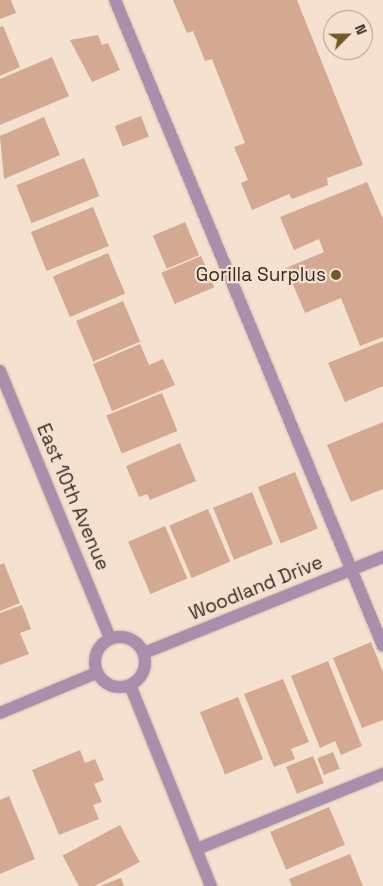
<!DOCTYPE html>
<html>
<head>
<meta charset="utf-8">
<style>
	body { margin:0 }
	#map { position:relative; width:383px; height:886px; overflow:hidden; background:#f4e1cf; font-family:"Space Grotesk",sans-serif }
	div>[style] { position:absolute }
	.building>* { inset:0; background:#d3a992; transform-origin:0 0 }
	.roads { filter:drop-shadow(0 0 1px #cdbdad) drop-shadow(0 0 1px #cdbdad) }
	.service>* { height:12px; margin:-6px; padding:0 6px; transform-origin:6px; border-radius:6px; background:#aa8eac }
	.minor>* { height:12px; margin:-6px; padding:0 6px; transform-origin:6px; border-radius:6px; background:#aa8eac }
	.minor>.ring { margin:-6px; padding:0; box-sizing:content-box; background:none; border:12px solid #aa8eac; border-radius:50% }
	.dots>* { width:14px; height:14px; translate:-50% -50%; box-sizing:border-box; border:2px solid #f4e1cf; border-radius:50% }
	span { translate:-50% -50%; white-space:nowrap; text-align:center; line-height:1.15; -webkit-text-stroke:4.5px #f4e1cf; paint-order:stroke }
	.poi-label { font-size:19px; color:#332c26 }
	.right { translate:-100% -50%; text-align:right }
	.street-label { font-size:19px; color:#332c26 }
	.north { position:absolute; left:323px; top:10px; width:50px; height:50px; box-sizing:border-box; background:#f4e1cf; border:1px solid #a7998b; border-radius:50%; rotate:67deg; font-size:14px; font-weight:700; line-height:20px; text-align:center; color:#332c26 }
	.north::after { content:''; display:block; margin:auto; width:18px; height:22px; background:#705929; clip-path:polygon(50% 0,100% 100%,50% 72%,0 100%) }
</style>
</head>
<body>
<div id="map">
	<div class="building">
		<div style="clip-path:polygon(0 0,11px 0,16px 13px,0 19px)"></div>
		<div style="clip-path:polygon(173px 0,297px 0,363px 165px,327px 178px,328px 185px,292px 199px,289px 194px,252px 210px,241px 183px,248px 180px,234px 147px,245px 143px,212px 59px,205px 61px,193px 31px,187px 33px)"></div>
		<div style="clip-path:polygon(3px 26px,20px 67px,0 76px,0 27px)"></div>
		<div style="clip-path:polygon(98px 35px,102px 45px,108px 43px,120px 70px,92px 82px,70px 40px)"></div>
		<div style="clip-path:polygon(52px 57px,69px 96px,0 125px,0 79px)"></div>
		<div style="left:141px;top:116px;width:22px;height:28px;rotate:69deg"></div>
		<div style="clip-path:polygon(44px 117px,60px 155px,4px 179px,0 136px)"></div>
		<div style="left:84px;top:158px;width:41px;height:73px;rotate:68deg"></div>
		<div style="clip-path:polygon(367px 182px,383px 219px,383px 337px,360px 346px,341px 298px,305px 313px,286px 268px,324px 252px,319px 239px,294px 250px,280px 217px)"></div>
		<div style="left:93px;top:207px;width:42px;height:67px;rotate:68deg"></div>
		<div style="left:185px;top:222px;width:36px;height:35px;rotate:67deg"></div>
		<div style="left:108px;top:253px;width:44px;height:60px;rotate:67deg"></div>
		<div style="left:201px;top:256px;width:34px;height:43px;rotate:67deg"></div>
		<div style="left:123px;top:301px;width:44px;height:51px;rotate:67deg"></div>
		<div style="clip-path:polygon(383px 341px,383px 386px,345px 402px,328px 363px)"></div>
		<div style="clip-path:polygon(140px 344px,149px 365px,163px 359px,175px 385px,112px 411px,93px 364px)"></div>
		<div style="left:162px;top:393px;width:41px;height:60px;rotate:68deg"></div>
		<div style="clip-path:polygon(383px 422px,383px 489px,351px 502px,327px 445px)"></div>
		<div style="clip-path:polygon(180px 443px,196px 481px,150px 500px,147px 494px,139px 497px,126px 466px)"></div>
		<div style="left:295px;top:472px;width:61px;height:40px;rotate:68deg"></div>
		<div style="left:252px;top:492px;width:56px;height:42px;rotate:68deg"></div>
		<div style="left:208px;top:509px;width:57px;height:42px;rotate:67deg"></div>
		<div style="left:165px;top:526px;width:57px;height:40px;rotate:67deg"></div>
		<div style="clip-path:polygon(4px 563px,20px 603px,0 611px,0 565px)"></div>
		<div style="clip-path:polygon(22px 605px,31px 629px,20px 633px,29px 654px,0 665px,0 613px)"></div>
		<div style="clip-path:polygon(371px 642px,383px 672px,383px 720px,362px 728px,333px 658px)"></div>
		<div style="clip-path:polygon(328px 661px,362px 746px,341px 755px,335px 741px,320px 748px,291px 676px)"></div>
		<div style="clip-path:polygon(283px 679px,309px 742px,291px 749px,295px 759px,274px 767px,244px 694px)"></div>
		<div style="left:238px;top:697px;width:67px;height:41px;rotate:68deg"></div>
		<div style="clip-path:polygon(80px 750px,85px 763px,95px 759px,104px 780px,94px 784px,102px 802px,93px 805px,99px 819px,59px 835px,32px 770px)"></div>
		<div style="left:333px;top:752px;width:18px;height:17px;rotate:68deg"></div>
		<div style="left:313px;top:756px;width:29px;height:29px;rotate:68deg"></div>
		<div style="clip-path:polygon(9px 796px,35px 859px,0 874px,0 800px)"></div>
		<div style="left:329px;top:807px;width:41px;height:64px;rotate:67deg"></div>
		<div style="left:120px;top:825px;width:42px;height:65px;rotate:62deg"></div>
		<div style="clip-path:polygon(350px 854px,363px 886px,292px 886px,289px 879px)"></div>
		<div style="clip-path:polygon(121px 878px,124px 886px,100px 886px)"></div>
	</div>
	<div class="roads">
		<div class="service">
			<div style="left:115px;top:0;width:699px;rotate:67.47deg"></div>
			<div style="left:197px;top:849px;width:201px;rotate:-22deg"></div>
		</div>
		<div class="minor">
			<div style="left:0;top:371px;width:289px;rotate:67.6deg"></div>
			<div class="ring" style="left:95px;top:637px;width:38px;height:38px"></div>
			<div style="left:144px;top:653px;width:258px;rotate:-21.9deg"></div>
			<div style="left:130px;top:685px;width:217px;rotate:68.1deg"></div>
			<div style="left:0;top:713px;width:104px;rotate:-22.6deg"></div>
		</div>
	</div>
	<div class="dots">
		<div style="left:336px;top:275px;background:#705929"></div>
	</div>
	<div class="poi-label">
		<span class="right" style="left:326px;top:275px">Gorilla Surplus</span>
	</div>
	<div class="street-label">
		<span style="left:73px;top:497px;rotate:67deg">East 10th Avenue</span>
		<span style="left:256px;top:588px;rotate:-22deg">Woodland Drive</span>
	</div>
	<div class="north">N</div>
</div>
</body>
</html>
